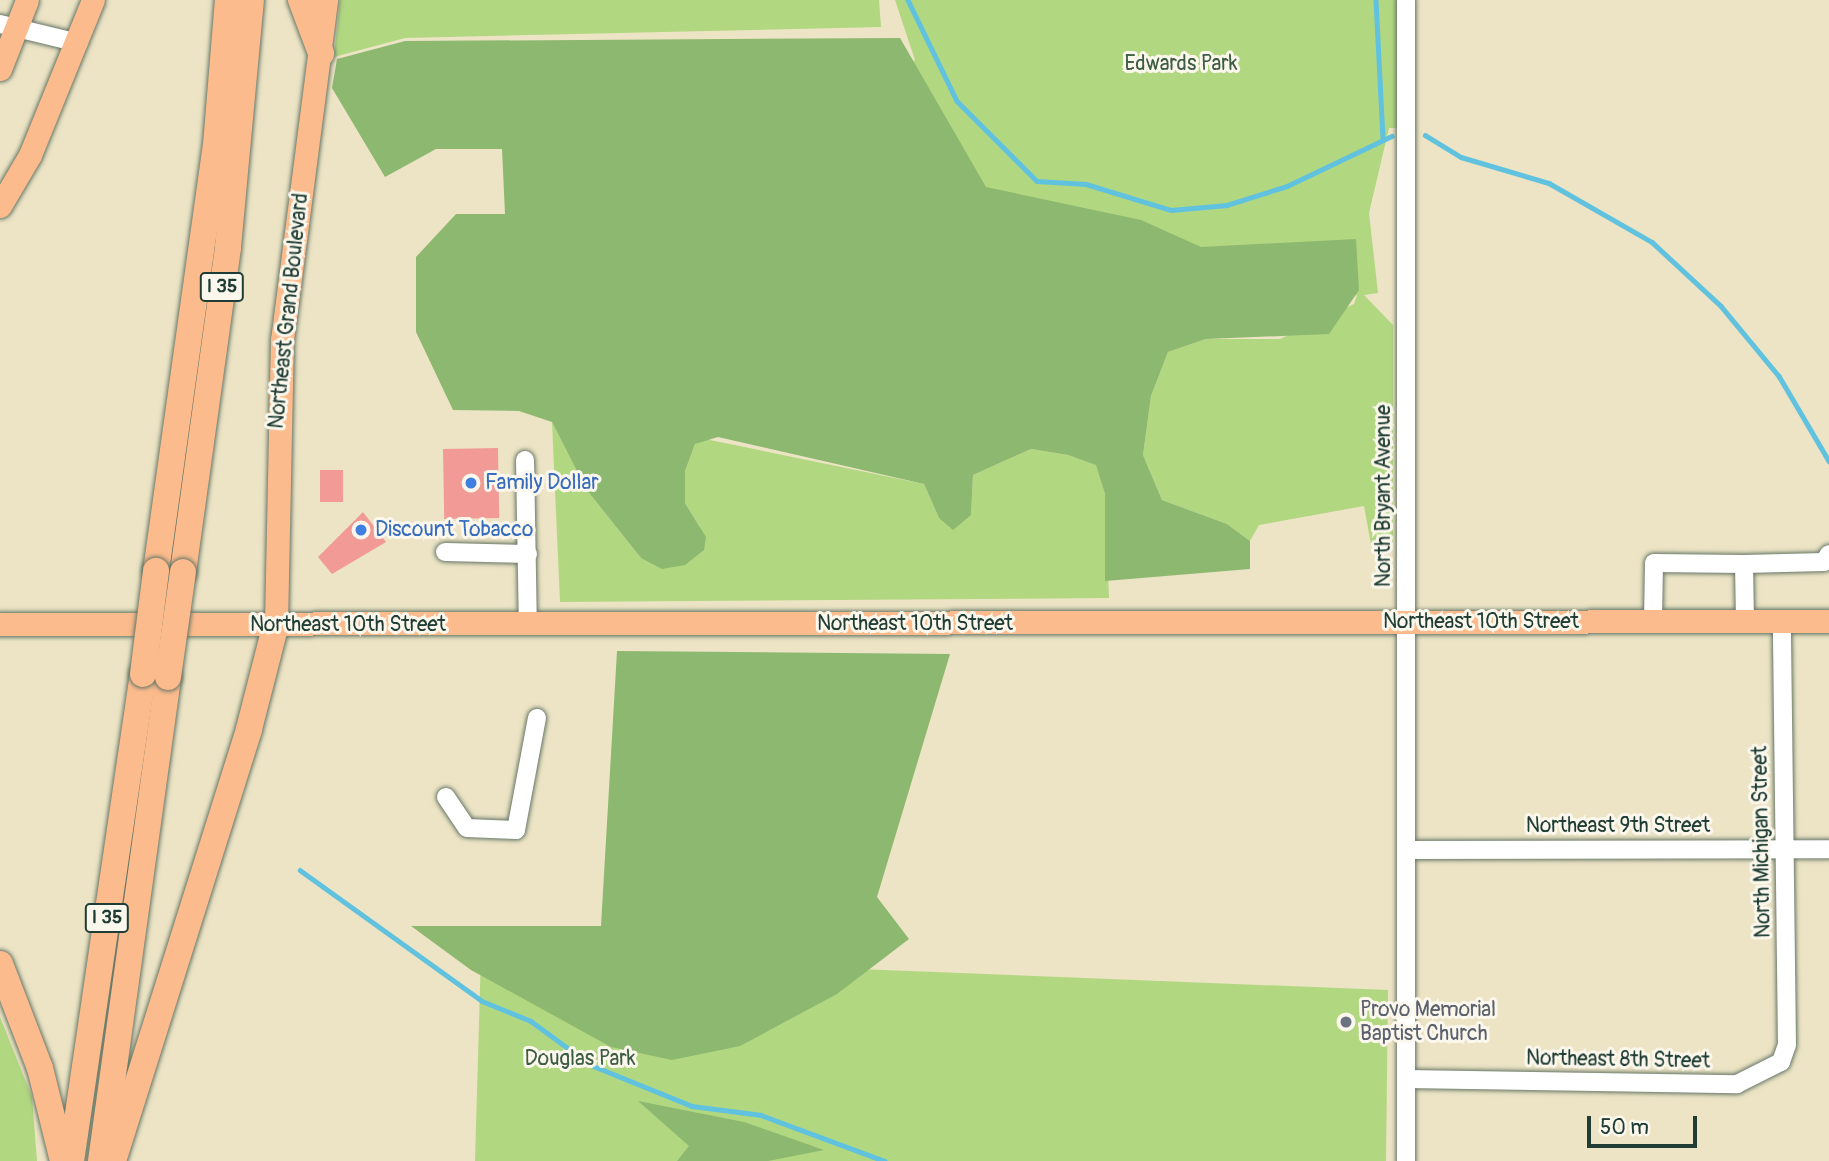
<!DOCTYPE html>
<html>
<head>
<meta charset="utf-8">
<style>
	body { margin:0 }
	#map { position:relative; width:1829px; height:1161px; overflow:hidden; background:#ece4c5; font-family:Pangolin,sans-serif }
	div>[style] { position:absolute }
	.green>* { inset:0; background:#b2d781 }
	.forest>* { inset:0; background:#8db86f }
	.stream>* { height:4.5px; margin:-2.25px; padding:0 2.25px; transform-origin:2.25px; border-radius:2.25px; background:#60c2de }
	.building>* { inset:0; background:#f19a96; transform-origin:0 0 }
	.roads { filter:drop-shadow(0 0 2px #677767) drop-shadow(0 0 2px #677767) }
	.minor>* { height:18px; margin:-9px; padding:0 9px; transform-origin:9px; border-radius:9px; background:#fff }
	.major>* { height:23px; margin:-11.5px; padding:0 11.5px; transform-origin:11.5px; border-radius:11.5px; background:#fbbb8d }
	.highway>* { height:26px; margin:-13px; padding:0 13px; transform-origin:13px; border-radius:13px; background:#fbbb8d }
	.bridges { filter:drop-shadow(0 0 2px #677767) drop-shadow(0 0 2px #677767) }
	.highway-bridge>* { height:26px; margin:-13px; padding:0 13px; transform-origin:13px; border-radius:13px; background:#fbbb8d }
	.dots>* { width:19px; height:19px; translate:-50% -50%; box-sizing:border-box; border:4px solid #fbf7ec; border-radius:50% }
	span { translate:-50% -50%; white-space:nowrap; text-align:center; line-height:1.15; -webkit-text-stroke:6px #fbf7ec; paint-order:stroke }
	.shield-label span { padding:2px 5px; background:#fbf7ec; border:2px solid; border-radius:5px; -webkit-text-stroke-width:0 }
	.shield-label { font-size:19px; color:#1f3d34; font-weight:700 }
	.park-label { font-size:21px; color:#3c5c43 }
	.street-label { font-size:21px; color:#1f3d34 }
	.shop-label { font-size:21px; color:#366cbe }
	.left { translate:0 -50%; text-align:left }
	.worship-label { font-size:21px; color:#5b616d }
	.scale { position:absolute; left:1587px; top:1116px; width:110px; height:32px; box-sizing:border-box; border:4px solid #1f3d34; border-top:0; padding-left:9px; font-size:21px; line-height:24px; white-space:nowrap; color:#1f3d34; -webkit-text-stroke:5px #fbf7ec; paint-order:stroke }
</style>
</head>
<body>
<div id="map">
	<div class="green">
		<div style="clip-path:polygon(340px 0,879px 0,881px 27px,405px 38px,334px 57px)"></div>
		<div style="clip-path:polygon(895px 0,1398px 0,1398px 128px,1389px 128px,1369px 213px,1378px 293px,1364px 295px,1393px 325px,1393px 543px,1371px 544px,1364px 506px,1259px 525px,1250px 541px,1227px 524px,1162px 500px,1143px 455px,1151px 396px,1168px 352px,1206px 339px,1280px 339px,1354px 304px,1357px 295px,1231px 333px,854px 115px,915px 60px)"></div>
		<div style="clip-path:polygon(552px 422px,586px 489px,641px 558px,700px 527px,685px 503px,685px 471px,695px 444px,705px 439px,924px 484px,939px 518px,971px 515px,973px 475px,1031px 449px,1068px 455px,1097px 465px,1105px 494px,1109px 598px,560px 602px)"></div>
		<div style="clip-path:polygon(481px 954px,1388px 990px,1386px 1161px,475px 1161px)"></div>
		<div style="clip-path:polygon(0 1017px,32px 1097px,37px 1161px,0 1161px)"></div>
	</div>
	<div class="forest">
		<div style="clip-path:polygon(900px 38px,986px 187px,1141px 220px,1201px 247px,1356px 239px,1359px 290px,1329px 334px,1206px 339px,1168px 352px,1151px 396px,1143px 455px,1162px 500px,1227px 524px,1250px 541px,1250px 569px,1105px 581px,1105px 494px,1096px 465px,1068px 455px,1031px 449px,973px 475px,971px 515px,953px 530px,939px 518px,924px 484px,718px 437px,695px 444px,685px 471px,685px 503px,706px 537px,704px 550px,685px 565px,662px 569px,641px 558px,586px 489px,552px 422px,519px 411px,453px 410px,416px 332px,416px 257px,456px 214px,505px 214px,502px 149px,436px 149px,385px 177px,332px 88px,337px 59px,405px 41px)"></div>
		<div style="clip-path:polygon(617px 651px,950px 654px,877px 897px,909px 939px,837px 994px,740px 1046px,672px 1060px,611px 1047px,471px 970px,411px 926px,601px 926px)"></div>
		<div style="clip-path:polygon(638px 1101px,744px 1122px,824px 1150px,768px 1161px,677px 1161px,689px 1146px)"></div>
	</div>
	<div class="stream">
		<div style="left:908px;top:0;width:112px;rotate:64.1deg"></div>
		<div style="left:957px;top:101px;width:113px;rotate:45deg"></div>
		<div style="left:1037px;top:181px;width:49px;rotate:3.5deg"></div>
		<div style="left:1086px;top:184px;width:89px;rotate:17deg"></div>
		<div style="left:1171px;top:210px;width:56px;rotate:-5.1deg"></div>
		<div style="left:1227px;top:205px;width:63px;rotate:-17.6deg"></div>
		<div style="left:1287px;top:186px;width:116px;rotate:-25.5deg"></div>
		<div style="left:1376px;top:0;width:139px;rotate:87.1deg"></div>
		<div style="left:1425px;top:135px;width:42px;rotate:31.4deg"></div>
		<div style="left:1461px;top:157px;width:92px;rotate:16.5deg"></div>
		<div style="left:1549px;top:183px;width:119px;rotate:29.8deg"></div>
		<div style="left:1652px;top:242px;width:94px;rotate:42.8deg"></div>
		<div style="left:1721px;top:306px;width:91px;rotate:50.4deg"></div>
		<div style="left:1779px;top:376px;width:99px;rotate:59.5deg"></div>
		<div style="left:300px;top:870px;width:224px;rotate:35.7deg"></div>
		<div style="left:482px;top:1001px;width:53px;rotate:22.2deg"></div>
		<div style="left:531px;top:1021px;width:74px;rotate:36.3deg"></div>
		<div style="left:591px;top:1065px;width:109px;rotate:22.1deg"></div>
		<div style="left:692px;top:1106px;width:70px;rotate:7.4deg"></div>
		<div style="left:761px;top:1115px;width:132px;rotate:20.4deg"></div>
	</div>
	<div class="building">
		<div style="left:498px;top:448px;width:70px;height:55px;rotate:89deg"></div>
		<div style="left:320px;top:470px;width:23px;height:32px"></div>
		<div style="clip-path:polygon(363px 512px,386px 542px,332px 574px,318px 557px)"></div>
	</div>
	<div class="roads">
		<div class="minor">
			<div style="left:1406px;top:0;width:1161px;rotate:90deg"></div>
			<div style="left:0;top:24px;width:81px;rotate:13.5deg"></div>
			<div style="left:525px;top:460px;width:164px;rotate:89deg"></div>
			<div style="left:445px;top:552px;width:83px;rotate:1.4deg"></div>
			<div style="left:1744px;top:564px;width:80px;rotate:-1.4deg"></div>
			<div style="left:1824px;top:562px;width:9px;rotate:-58deg"></div>
			<div style="left:1653px;top:621px;width:58px;rotate:-89deg"></div>
			<div style="left:1654px;top:563px;width:90px;rotate:0.6deg"></div>
			<div style="left:1744px;top:564px;width:57px;rotate:89deg"></div>
			<div style="left:446px;top:797px;width:37px;rotate:56deg"></div>
			<div style="left:467px;top:828px;width:49px;rotate:2.3deg"></div>
			<div style="left:516px;top:830px;width:114px;rotate:-79.4deg"></div>
			<div style="left:1407px;top:850px;width:422px;rotate:-0.1deg"></div>
			<div style="left:1406px;top:1079px;width:331px;rotate:0.9deg"></div>
			<div style="left:1737px;top:1084px;width:49px;rotate:-26.6deg"></div>
			<div style="left:1781px;top:1062px;width:18px;rotate:-71deg"></div>
			<div style="left:1787px;top:1045px;width:424px;rotate:-90.7deg"></div>
		</div>
		<div class="major">
			<div style="left:0;top:69px;width:74px;rotate:-68.6deg"></div>
			<div style="left:0;top:206px;width:59px;rotate:-59.5deg"></div>
			<div style="left:30px;top:155px;width:167px;rotate:-67.9deg"></div>
			<div style="left:0;top:624px;width:1829px;rotate:-0.09deg"></div>
			<div style="left:276px;top:624px;width:284px;rotate:-88.8deg"></div>
			<div style="left:282px;top:340px;width:343px;rotate:-82.6deg"></div>
		</div>
		<div class="highway">
			<div style="left:301px;top:0;width:57px;rotate:69.3deg"></div>
			<div style="left:156px;top:571px;width:430px;rotate:-82deg"></div>
			<div style="left:216px;top:145px;width:145px;rotate:-85.3deg"></div>
			<div style="left:183px;top:572px;width:328px;rotate:-82.1deg"></div>
			<div style="left:228px;top:247px;width:248px;rotate:-84.7deg"></div>
			<div style="left:0;top:964px;width:111px;rotate:69deg"></div>
			<div style="left:40px;top:1068px;width:96px;rotate:76.1deg"></div>
			<div style="left:71px;top:1161px;width:492px;rotate:-81.6deg"></div>
			<div style="left:101px;top:1161px;width:489px;rotate:-82.1deg"></div>
			<div style="left:113px;top:1161px;width:453px;rotate:-72.5deg"></div>
			<div style="left:249px;top:729px;width:108px;rotate:-75.6deg"></div>
		</div>
	</div>
	<div class="bridges">
		<div class="highway-bridge">
			<div style="left:143px;top:674px;width:104px;rotate:-82.8deg"></div>
			<div style="left:168px;top:677px;width:106px;rotate:-81.9deg"></div>
		</div>
	</div>
	<div class="dots">
		<div style="left:471px;top:483px;background:#3f7fe0"></div>
		<div style="left:361px;top:530px;background:#3f7fe0"></div>
		<div style="left:1346px;top:1022px;background:#6b7280"></div>
	</div>
	<div class="shield-label">
		<span style="left:222px;top:287px">I 35</span>
		<span style="left:107px;top:918px">I 35</span>
	</div>
	<div class="park-label">
		<span style="left:1181px;top:64px">Edwards Park</span>
		<span style="left:580px;top:1059px">Douglas Park</span>
	</div>
	<div class="street-label">
		<span style="left:289px;top:311px;rotate:-84deg">Northeast Grand Boulevard</span>
		<span style="left:1384px;top:496px;rotate:-90deg">North Bryant Avenue</span>
		<span style="left:1481px;top:622px">Northeast 10th Street</span>
		<span style="left:915px;top:624px">Northeast 10th Street</span>
		<span style="left:348px;top:625px">Northeast 10th Street</span>
		<span style="left:1618px;top:826px">Northeast 9th Street</span>
		<span style="left:1762px;top:842px;rotate:-91deg">North Michigan Street</span>
		<span style="left:1618px;top:1060px;rotate:1deg">Northeast 8th Street</span>
	</div>
	<div class="shop-label">
		<span class="left" style="left:485px;top:483px">Family Dollar</span>
		<span class="left" style="left:375px;top:530px">Discount Tobacco</span>
	</div>
	<div class="worship-label">
		<span class="left" style="left:1360px;top:1022px">Provo Memorial<br>Baptist Church</span>
	</div>
	<div class="scale">50 m</div>
</div>
</body>
</html>
